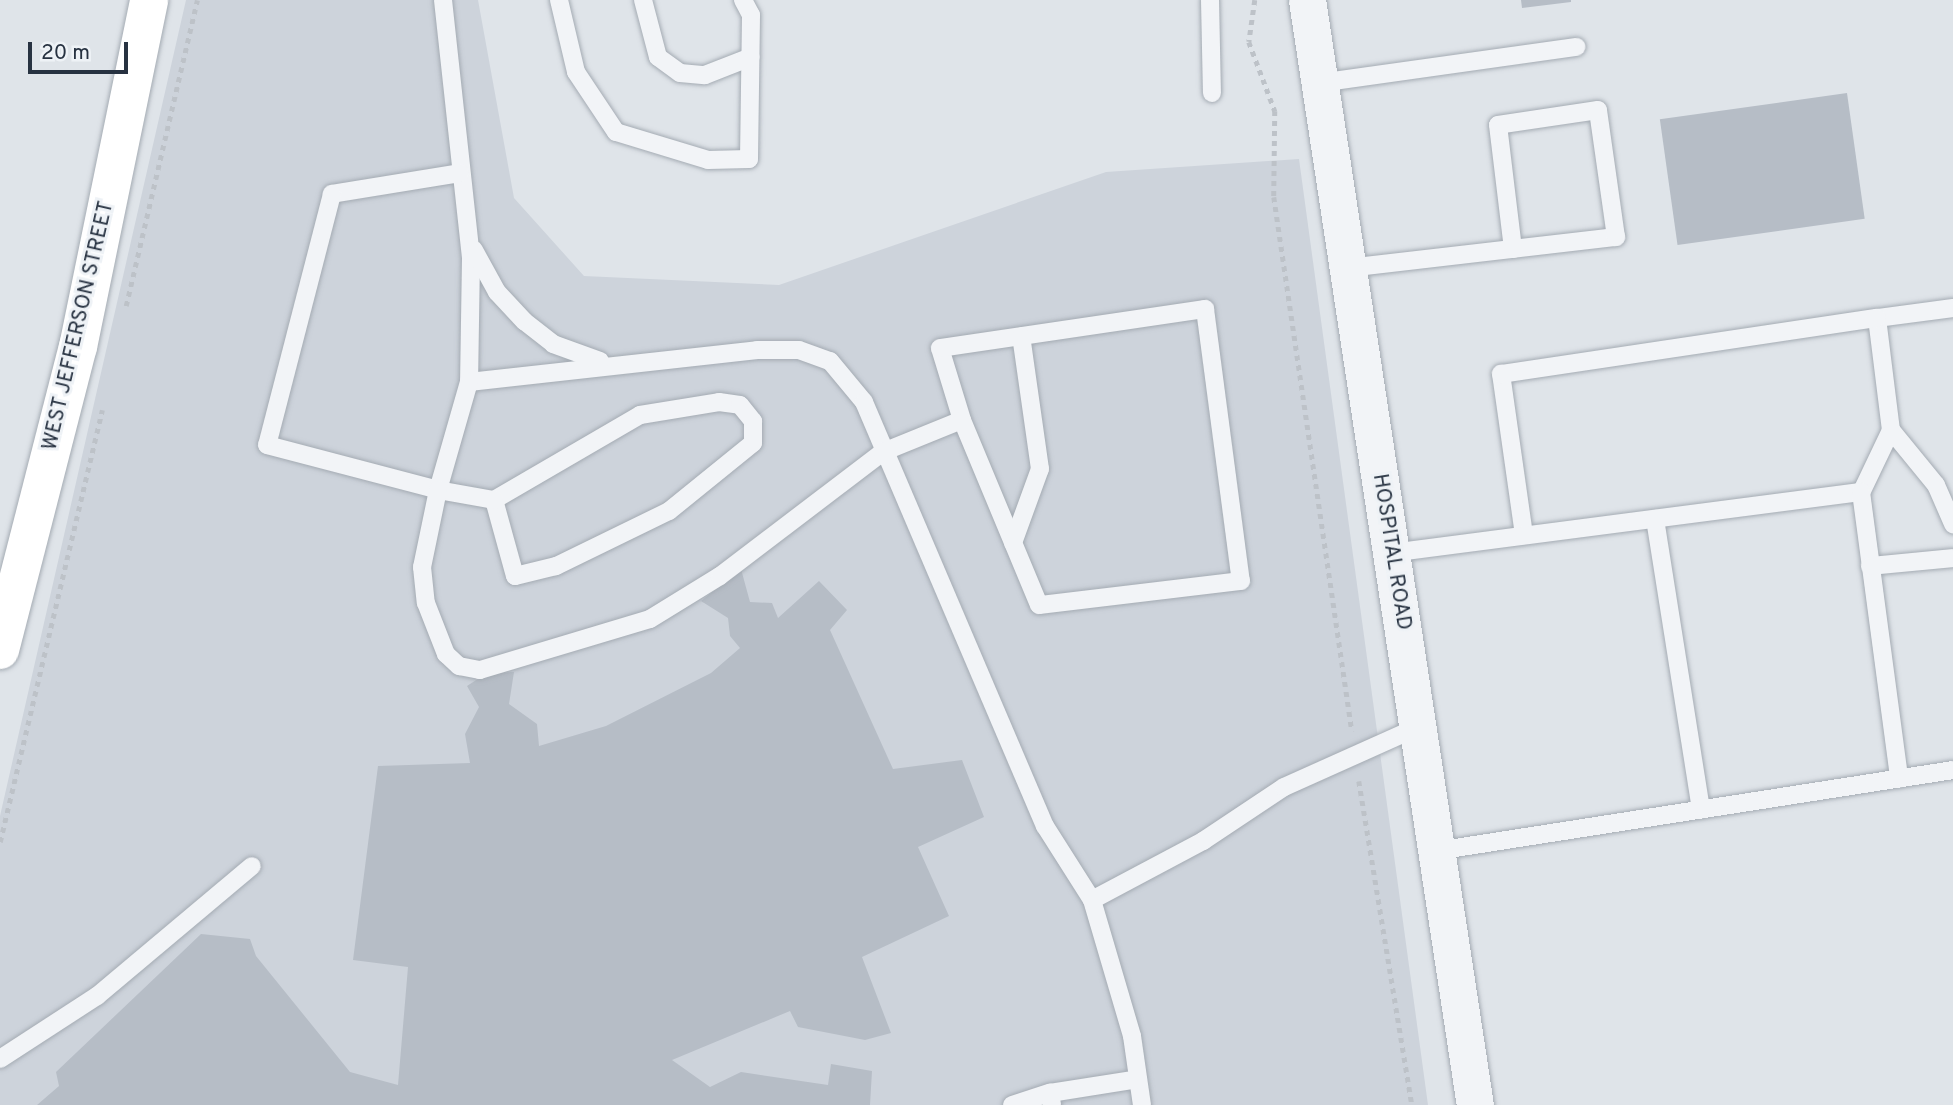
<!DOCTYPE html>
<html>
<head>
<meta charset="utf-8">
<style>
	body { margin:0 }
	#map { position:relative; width:1953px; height:1105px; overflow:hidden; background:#dfe4e9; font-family:Overpass,sans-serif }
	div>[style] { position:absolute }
	.built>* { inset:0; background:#cdd3db }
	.building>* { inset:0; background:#b6bdc6; transform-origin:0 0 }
	.path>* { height:4.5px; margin-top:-2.25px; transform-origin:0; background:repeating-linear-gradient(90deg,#bdc2c8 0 5px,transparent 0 10px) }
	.roads { filter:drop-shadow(0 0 2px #a4abb3) drop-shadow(0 0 2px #a4abb3) }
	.lane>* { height:18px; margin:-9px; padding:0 9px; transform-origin:9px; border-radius:9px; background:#f2f4f7 }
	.street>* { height:37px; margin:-18.5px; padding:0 18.5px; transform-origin:18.5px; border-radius:18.5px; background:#f2f4f7 }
	.primary>* { height:38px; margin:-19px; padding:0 19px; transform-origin:19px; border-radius:19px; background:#fff }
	span { translate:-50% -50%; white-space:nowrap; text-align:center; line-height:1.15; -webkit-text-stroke:6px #eef2f6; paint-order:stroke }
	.street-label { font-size:21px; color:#273241 }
	.scale { position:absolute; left:28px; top:42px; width:100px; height:32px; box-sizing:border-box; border:4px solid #273241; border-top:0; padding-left:9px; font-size:21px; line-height:24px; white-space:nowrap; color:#273241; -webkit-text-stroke:5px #eef2f6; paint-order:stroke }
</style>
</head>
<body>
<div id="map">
	<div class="built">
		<div style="clip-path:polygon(186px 0,478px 0,514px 198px,584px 276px,779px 285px,1106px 172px,1299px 159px,1428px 1105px,0 1105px,0 816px)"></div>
	</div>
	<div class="building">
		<div style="clip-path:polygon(1521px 0,1571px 0,1571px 2px,1522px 8px)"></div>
		<div style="left:1847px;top:93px;width:127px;height:189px;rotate:82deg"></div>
		<div style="clip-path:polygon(741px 569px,750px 602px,772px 603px,778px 618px,819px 581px,847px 610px,830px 630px,893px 769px,962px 760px,984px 817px,918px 847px,949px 916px,862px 957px,891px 1033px,865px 1040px,798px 1027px,790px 1011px,672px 1060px,710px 1087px,741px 1072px,828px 1085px,831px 1064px,872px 1071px,870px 1105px,37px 1105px,59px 1086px,56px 1072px,201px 934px,250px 939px,256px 956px,350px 1072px,398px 1085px,408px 967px,353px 960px,378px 766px,470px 763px,465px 734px,479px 707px,467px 686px,487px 673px,514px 672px,509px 704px,537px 724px,539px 746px,606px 726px,711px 673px,740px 648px,730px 636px,728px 618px,701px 601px)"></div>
	</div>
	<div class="path">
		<div style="left:1255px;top:0;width:42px;rotate:98.1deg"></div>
		<div style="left:1249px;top:42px;width:74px;rotate:69.4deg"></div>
		<div style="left:1275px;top:111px;width:86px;rotate:90.7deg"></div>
		<div style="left:1274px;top:197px;width:540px;rotate:81.69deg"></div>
		<div style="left:126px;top:306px;width:314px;rotate:-76.9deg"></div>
		<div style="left:1359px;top:781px;width:328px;rotate:80.7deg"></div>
		<div style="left:0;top:842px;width:444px;rotate:-76.7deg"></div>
	</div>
	<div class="roads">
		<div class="lane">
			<div style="left:443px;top:0;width:260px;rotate:83.8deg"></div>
			<div style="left:471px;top:258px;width:124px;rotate:90.9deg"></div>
			<div style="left:469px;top:382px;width:290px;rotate:-6.3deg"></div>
			<div style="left:757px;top:350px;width:42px"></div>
			<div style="left:799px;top:350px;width:33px;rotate:20deg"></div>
			<div style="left:830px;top:361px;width:53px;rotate:50.3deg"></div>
			<div style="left:864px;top:402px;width:461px;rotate:66.9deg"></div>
			<div style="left:1045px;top:826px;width:88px;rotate:57.6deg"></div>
			<div style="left:1092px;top:900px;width:126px;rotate:-28deg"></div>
			<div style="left:1203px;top:841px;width:97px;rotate:-33.7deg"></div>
			<div style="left:1284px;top:787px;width:147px;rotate:-24.1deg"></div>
			<div style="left:559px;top:0;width:74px;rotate:76.7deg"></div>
			<div style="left:576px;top:72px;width:72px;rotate:56.3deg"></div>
			<div style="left:616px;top:132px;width:96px;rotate:16.9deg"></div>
			<div style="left:708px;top:160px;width:41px;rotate:-1.4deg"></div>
			<div style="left:749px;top:159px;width:144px;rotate:-89.2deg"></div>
			<div style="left:751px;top:15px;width:17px;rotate:-118deg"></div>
			<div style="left:643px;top:0;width:59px;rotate:75.3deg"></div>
			<div style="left:658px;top:57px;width:27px;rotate:36deg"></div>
			<div style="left:680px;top:73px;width:25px;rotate:5deg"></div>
			<div style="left:705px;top:75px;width:49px;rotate:-21.4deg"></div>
			<div style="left:1210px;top:0;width:93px;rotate:88.8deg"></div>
			<div style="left:1319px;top:83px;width:260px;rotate:-8deg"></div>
			<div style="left:460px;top:173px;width:130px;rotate:170.7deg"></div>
			<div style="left:332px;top:194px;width:259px;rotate:104.5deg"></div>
			<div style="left:267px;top:445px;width:177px;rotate:14.7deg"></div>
			<div style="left:438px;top:490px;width:112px;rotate:-74deg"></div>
			<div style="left:474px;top:250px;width:48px;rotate:61.3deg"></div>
			<div style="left:497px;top:292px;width:40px;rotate:47deg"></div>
			<div style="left:524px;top:321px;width:37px;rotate:38deg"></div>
			<div style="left:553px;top:344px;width:50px;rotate:19.9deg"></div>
			<div style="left:1348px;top:268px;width:270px;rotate:-6.6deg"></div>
			<div style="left:1616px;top:237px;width:128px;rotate:-98.1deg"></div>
			<div style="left:1598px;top:110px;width:101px;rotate:171.5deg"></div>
			<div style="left:1498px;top:125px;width:125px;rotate:83.1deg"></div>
			<div style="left:1953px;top:308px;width:77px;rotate:172.5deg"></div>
			<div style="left:1877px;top:318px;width:113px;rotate:82.9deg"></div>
			<div style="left:1891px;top:430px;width:71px;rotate:50.7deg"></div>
			<div style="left:1936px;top:485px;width:43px;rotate:66.4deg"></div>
			<div style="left:1861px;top:493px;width:70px;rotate:-64.5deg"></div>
			<div style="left:494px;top:500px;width:169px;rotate:-30.2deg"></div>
			<div style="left:640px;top:415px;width:80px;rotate:-9.3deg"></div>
			<div style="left:719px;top:402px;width:21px;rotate:8deg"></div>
			<div style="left:740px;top:405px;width:21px;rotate:51deg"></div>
			<div style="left:753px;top:421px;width:22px;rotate:90deg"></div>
			<div style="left:753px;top:443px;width:108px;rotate:141deg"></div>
			<div style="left:669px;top:511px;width:126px;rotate:154deg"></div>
			<div style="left:556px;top:566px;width:42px;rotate:166.3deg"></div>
			<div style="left:515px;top:576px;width:79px;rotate:-105.4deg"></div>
			<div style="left:494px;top:500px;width:57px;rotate:-169.9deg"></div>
			<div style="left:438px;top:490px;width:79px;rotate:101.7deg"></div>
			<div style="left:422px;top:567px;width:36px;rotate:84deg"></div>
			<div style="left:426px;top:603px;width:55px;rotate:68.6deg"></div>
			<div style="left:446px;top:654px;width:18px;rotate:43deg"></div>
			<div style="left:459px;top:666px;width:21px;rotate:11deg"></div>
			<div style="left:480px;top:670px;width:177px;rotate:-16.7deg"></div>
			<div style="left:650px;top:619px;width:82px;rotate:-31.6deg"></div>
			<div style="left:720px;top:576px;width:205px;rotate:-37.3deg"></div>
			<div style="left:883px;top:452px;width:85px;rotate:-22.1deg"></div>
			<div style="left:962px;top:420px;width:75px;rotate:-107deg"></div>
			<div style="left:940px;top:348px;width:268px;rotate:-8.4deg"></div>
			<div style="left:1205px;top:309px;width:274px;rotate:82.5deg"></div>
			<div style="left:1241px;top:581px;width:203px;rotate:173.2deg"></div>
			<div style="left:1039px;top:605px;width:200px;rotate:-112.6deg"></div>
			<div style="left:1655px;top:519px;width:294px;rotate:81deg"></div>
			<div style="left:1524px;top:535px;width:163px;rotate:-98.1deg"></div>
			<div style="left:1501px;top:374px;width:380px;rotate:-8.5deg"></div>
			<div style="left:1013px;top:543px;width:79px;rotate:-70deg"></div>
			<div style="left:1040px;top:469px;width:134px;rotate:-98.1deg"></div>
			<div style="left:1391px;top:553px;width:474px;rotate:-7.4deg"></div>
			<div style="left:1861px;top:492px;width:289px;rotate:82.4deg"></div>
			<div style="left:1870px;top:566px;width:83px;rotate:-5.5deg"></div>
			<div style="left:1436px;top:851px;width:523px;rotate:-8.9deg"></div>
			<div style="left:1092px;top:900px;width:142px;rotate:73.6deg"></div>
			<div style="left:1132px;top:1036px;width:70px;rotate:81.8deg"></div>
			<div style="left:0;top:1059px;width:116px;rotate:-33deg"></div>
			<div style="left:97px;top:996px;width:202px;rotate:-40deg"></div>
			<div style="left:1012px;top:1105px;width:40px;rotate:-18deg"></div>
			<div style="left:1052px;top:1105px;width:12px;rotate:-99deg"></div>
			<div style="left:1050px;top:1093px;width:89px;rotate:-9deg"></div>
		</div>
		<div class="street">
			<div style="left:1307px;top:0;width:1118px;rotate:81.36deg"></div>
		</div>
		<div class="primary">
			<div style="left:0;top:650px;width:313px;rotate:-75.6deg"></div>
			<div style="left:78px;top:347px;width:354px;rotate:-78.4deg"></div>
		</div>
	</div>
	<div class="street-label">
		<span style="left:79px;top:326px;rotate:-77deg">WEST JEFFERSON STREET</span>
		<span style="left:1391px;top:552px;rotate:81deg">HOSPITAL ROAD</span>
	</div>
	<div class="scale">20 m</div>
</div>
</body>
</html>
